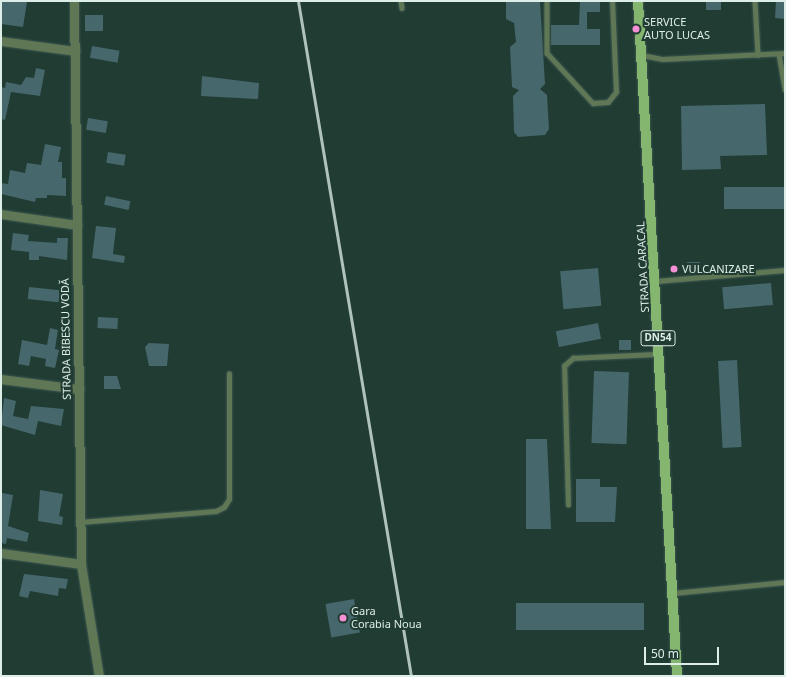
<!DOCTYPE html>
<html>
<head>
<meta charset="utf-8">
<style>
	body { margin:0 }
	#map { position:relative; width:786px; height:677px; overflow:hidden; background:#203c33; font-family:"Noto Sans",sans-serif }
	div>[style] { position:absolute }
	.building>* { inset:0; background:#46676b; transform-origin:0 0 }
	.roads { filter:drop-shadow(0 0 1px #3e5850) drop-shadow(0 0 1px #3e5850) }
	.service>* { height:4.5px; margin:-2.25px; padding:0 2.25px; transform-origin:2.25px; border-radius:2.25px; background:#5f7755 }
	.minor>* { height:9px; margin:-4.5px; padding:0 4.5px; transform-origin:4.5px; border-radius:4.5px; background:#5f7755 }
	.primary>* { height:10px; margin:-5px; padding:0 5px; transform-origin:5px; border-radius:5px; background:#84b670 }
	.rail>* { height:3px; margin:-1.5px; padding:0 1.5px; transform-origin:1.5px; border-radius:1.5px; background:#afc2bb }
	.dots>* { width:11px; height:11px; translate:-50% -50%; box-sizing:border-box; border:2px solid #203c33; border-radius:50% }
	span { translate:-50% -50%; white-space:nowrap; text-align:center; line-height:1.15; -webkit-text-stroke:4px #203c33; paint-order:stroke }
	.shield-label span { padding:1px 3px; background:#203c33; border:1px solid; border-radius:3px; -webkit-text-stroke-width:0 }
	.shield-label { font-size:10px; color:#ddede7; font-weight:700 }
	.poi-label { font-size:11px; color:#ddede7 }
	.left { translate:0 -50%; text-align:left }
	.street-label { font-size:11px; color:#ddede7 }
	.frame { position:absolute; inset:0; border:2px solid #ddede7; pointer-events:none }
	.scale { position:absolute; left:644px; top:647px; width:75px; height:18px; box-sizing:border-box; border:2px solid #ddede7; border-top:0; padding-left:5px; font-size:12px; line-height:14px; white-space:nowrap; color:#ddede7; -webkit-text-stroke:3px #203c33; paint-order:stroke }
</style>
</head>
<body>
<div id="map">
	<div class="building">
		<div style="clip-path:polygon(1px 1px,27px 2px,23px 27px,1px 24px)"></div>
		<div style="clip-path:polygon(506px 1px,540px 1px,545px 84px,540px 89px,547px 95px,549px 129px,545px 135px,518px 137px,514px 132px,513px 96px,519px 90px,512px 87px,510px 47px,516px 42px,514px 23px,506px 19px)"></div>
		<div style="clip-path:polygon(580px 1px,600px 1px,600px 12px,587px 12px,587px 29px,600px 29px,600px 45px,551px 45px,551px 25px,579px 25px)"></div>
		<div style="left:706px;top:1px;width:15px;height:9px"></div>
		<div style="clip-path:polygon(776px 1px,785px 1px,785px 19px,775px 18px)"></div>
		<div style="left:85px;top:15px;width:18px;height:16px"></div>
		<div style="left:92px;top:46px;width:28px;height:12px;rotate:10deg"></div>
		<div style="clip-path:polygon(36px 68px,45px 70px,40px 96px,11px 92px,5px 120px,1px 119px,1px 87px,5px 88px,6px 82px,21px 85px,26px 77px,34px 78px)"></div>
		<div style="clip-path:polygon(202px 76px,259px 83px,258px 99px,201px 96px)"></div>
		<div style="clip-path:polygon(765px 104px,767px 155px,720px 156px,721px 169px,682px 170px,681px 106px)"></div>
		<div style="left:88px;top:118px;width:20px;height:12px;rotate:9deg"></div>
		<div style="clip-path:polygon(45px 144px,61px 147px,58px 162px,62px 162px,62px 178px,66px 178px,66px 196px,47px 195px,47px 198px,36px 198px,35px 202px,1px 194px,1px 183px,8px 184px,10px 170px,25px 173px,27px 163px,41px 165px)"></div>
		<div style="left:108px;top:152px;width:18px;height:11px;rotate:9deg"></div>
		<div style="left:785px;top:187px;width:22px;height:61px;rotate:90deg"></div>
		<div style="left:106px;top:196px;width:25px;height:9px;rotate:12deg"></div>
		<div style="clip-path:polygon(96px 226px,116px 228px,113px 254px,125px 256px,124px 263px,92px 258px)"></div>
		<div style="clip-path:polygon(13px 233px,29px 235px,28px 241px,57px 243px,57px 238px,68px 238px,67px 260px,39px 256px,39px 260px,29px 260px,29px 252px,11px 250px)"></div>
		<div style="left:687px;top:262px;width:13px;height:10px"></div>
		<div style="left:598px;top:268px;width:38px;height:38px;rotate:85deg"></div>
		<div style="left:771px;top:283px;width:22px;height:49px;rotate:85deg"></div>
		<div style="left:29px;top:287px;width:31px;height:12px;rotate:6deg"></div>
		<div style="left:98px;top:317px;width:20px;height:11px;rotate:3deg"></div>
		<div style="left:598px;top:323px;width:16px;height:43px;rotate:79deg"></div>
		<div style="clip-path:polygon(50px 328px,58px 330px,55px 349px,59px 350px,55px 368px,45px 366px,46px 359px,31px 356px,29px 366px,18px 364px,22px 340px,47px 345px)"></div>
		<div style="left:619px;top:340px;width:12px;height:10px"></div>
		<div style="clip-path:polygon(149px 343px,169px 344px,167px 366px,149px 366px,145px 347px)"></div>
		<div style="left:737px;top:360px;width:87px;height:19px;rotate:87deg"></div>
		<div style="left:594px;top:371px;width:35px;height:72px;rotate:2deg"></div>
		<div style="clip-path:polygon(104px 376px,117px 376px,121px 389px,104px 389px)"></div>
		<div style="clip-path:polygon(4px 398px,16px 401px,13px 416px,28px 419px,31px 406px,64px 409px,61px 426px,38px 421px,35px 435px,1px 425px)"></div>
		<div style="clip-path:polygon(526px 439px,547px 439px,551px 529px,526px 529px)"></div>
		<div style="clip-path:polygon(576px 479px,600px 479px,600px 487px,617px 487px,615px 522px,576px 522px)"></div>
		<div style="clip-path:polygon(40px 490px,63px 494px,59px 516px,63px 517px,62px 525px,38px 521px)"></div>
		<div style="clip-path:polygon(2px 493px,13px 495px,8px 526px,29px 533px,27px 542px,7px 538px,6px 544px,1px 543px)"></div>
		<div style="clip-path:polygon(24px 574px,68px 579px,66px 589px,59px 588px,58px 596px,30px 591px,28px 598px,19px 596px)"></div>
		<div style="left:354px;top:599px;width:34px;height:29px;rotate:80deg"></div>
		<div style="left:516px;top:603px;width:128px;height:27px"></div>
	</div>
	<div class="roads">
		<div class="service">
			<div style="left:401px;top:1px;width:7px;rotate:82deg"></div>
			<div style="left:547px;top:1px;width:52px;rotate:90deg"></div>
			<div style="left:547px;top:53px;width:68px;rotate:47.4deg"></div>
			<div style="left:593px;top:103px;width:15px;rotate:-4deg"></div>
			<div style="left:608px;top:102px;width:13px;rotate:-51deg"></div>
			<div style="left:616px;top:92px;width:91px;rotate:-92.5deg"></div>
			<div style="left:755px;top:1px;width:54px;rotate:86.8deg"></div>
			<div style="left:779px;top:54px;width:36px;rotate:80deg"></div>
			<div style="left:642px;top:55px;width:21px;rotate:11deg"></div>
			<div style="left:663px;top:59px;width:122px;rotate:-2.8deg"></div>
			<div style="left:656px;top:281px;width:129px;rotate:-4.9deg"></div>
			<div style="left:568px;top:505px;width:139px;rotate:-91.6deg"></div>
			<div style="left:564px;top:366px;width:12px;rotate:-42deg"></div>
			<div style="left:573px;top:358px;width:86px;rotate:-2.7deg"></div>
			<div style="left:80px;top:522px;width:136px;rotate:-4.6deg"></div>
			<div style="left:216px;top:511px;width:9px;rotate:-27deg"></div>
			<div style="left:224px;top:507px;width:9px;rotate:-58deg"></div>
			<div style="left:229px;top:499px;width:125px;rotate:-90deg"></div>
			<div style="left:673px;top:593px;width:113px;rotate:-5.6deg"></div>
		</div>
		<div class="minor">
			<div style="left:74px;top:1px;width:563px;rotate:89.29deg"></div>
			<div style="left:81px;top:564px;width:113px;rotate:80.9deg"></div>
			<div style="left:1px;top:41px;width:75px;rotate:7.7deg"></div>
			<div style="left:1px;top:214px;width:77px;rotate:8.2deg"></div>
			<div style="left:1px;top:379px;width:79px;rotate:7.3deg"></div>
			<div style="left:1px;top:553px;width:81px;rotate:7.8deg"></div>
		</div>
		<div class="primary">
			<div style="left:638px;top:1px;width:676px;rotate:86.69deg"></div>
		</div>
	</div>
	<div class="rail">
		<div style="left:298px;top:1px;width:684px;rotate:80.5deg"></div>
	</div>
	<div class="dots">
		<div style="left:636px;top:29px;background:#f491d4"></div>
		<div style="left:674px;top:269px;background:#f491d4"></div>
		<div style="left:343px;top:618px;background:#f491d4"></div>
	</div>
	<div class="shield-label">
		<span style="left:658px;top:338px">DN54</span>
	</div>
	<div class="poi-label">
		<span class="left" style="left:644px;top:29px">SERVICE<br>AUTO LUCAS</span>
		<span class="left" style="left:682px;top:269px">VULCANIZARE</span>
		<span class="left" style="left:351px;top:618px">Gara<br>Corabia Noua</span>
	</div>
	<div class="street-label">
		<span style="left:643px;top:267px;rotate:-93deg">STRADA CARACAL</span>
		<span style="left:66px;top:339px;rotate:-91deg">STRADA BIBESCU VODĂ</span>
	</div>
	<div class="frame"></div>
	<div class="scale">50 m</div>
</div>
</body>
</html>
